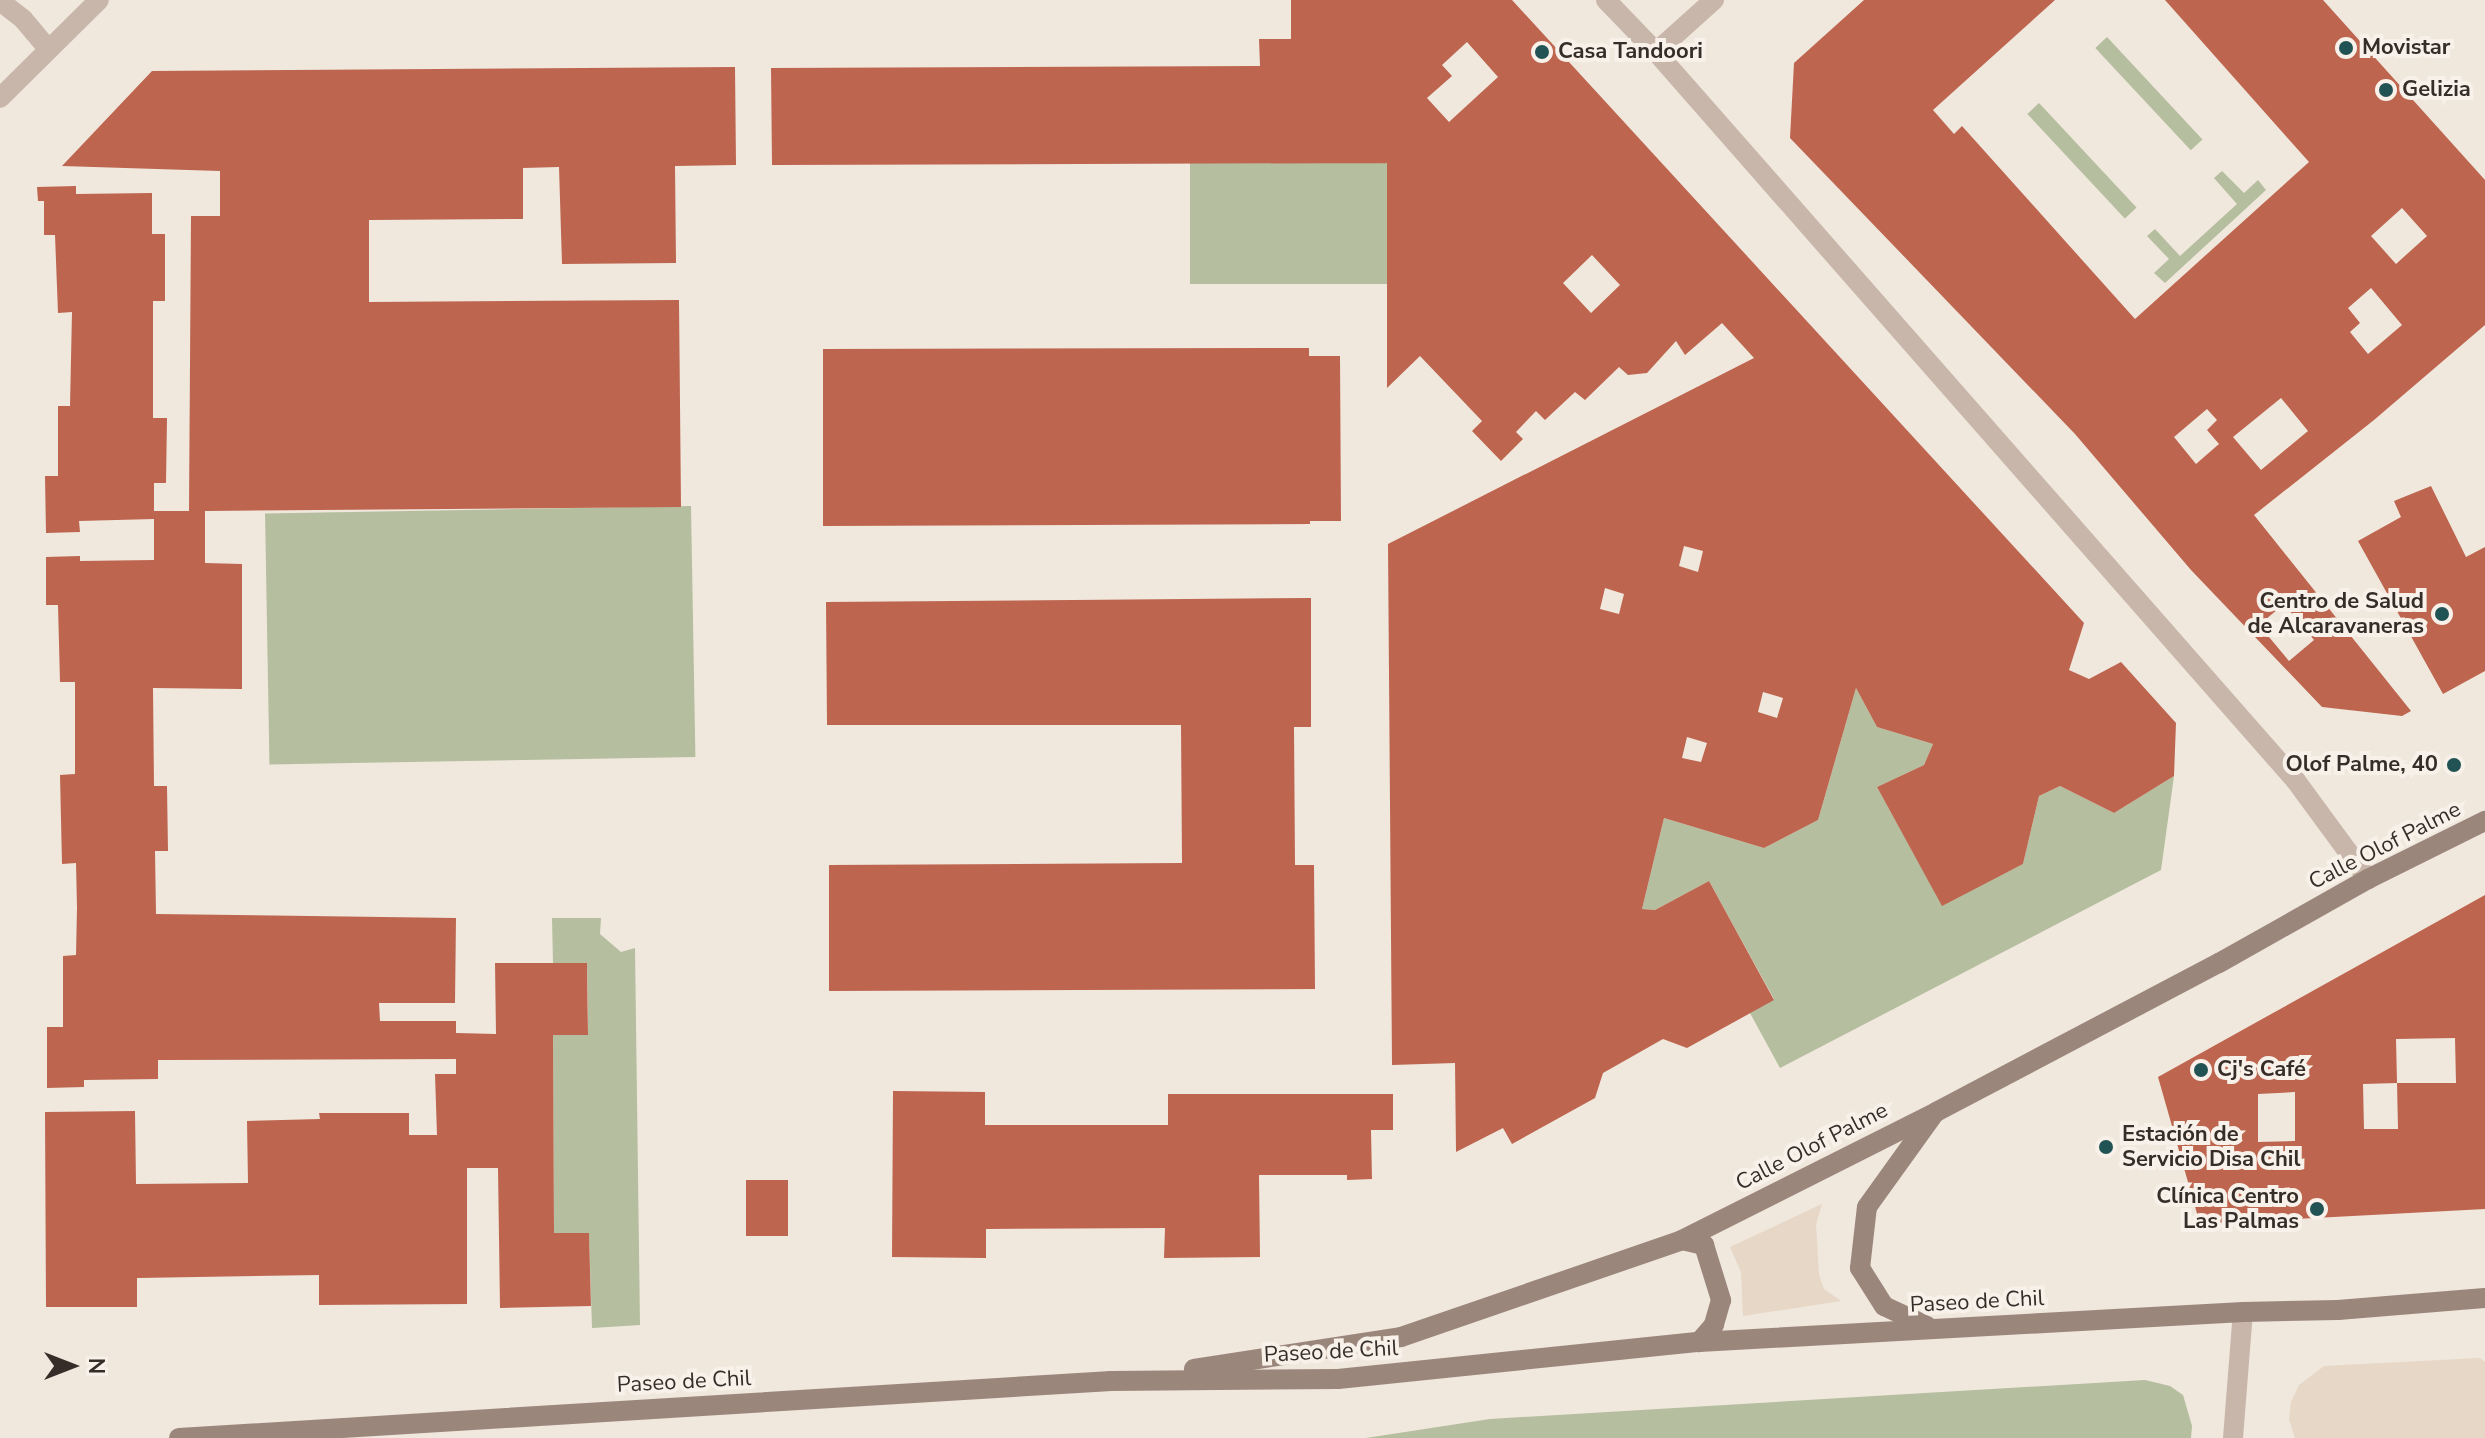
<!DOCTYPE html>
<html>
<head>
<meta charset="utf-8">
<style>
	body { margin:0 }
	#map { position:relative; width:2485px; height:1438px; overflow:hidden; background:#f0e7dd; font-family:"Nunito Sans",sans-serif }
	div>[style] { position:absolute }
	.green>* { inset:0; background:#b5be9e; transform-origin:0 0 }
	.plaza>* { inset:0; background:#e7d7c6 }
	.building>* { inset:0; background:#bd654f; transform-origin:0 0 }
	.street>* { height:20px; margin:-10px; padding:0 10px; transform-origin:10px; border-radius:10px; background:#c8b6aa }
	.secondary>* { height:20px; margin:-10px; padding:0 10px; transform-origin:10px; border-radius:10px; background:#9b867c }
	.dots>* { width:22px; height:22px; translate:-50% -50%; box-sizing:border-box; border:4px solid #f8f1e9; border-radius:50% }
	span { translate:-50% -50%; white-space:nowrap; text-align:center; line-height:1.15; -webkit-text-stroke:8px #f8f1e9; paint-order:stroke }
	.poi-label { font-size:22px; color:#362d29; font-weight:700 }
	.left { translate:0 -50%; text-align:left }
	.right { translate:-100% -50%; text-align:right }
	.street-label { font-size:22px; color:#362d29 }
	.north { position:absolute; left:32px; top:1326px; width:80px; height:80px; -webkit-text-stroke:6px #f8f1e9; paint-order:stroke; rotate:90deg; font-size:22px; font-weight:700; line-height:32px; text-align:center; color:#362d29 }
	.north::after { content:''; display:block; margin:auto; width:28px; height:36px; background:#362d29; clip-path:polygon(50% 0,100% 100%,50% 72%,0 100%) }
</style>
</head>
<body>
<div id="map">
	<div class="green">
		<div style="left:2107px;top:37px;width:140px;height:16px;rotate:47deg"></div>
		<div style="left:2039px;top:103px;width:143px;height:16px;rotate:47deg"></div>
		<div style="left:1387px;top:163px;width:121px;height:197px;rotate:90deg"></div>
		<div style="clip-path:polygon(2222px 171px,2244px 193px,2258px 180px,2266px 190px,2165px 283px,2154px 273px,2169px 259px,2147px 236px,2155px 229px,2180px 256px,2237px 204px,2214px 178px)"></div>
		<div style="left:691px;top:506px;width:251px;height:426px;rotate:89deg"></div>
		<div style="clip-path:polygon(1856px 688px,1877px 727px,1933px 744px,1924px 765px,1877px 787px,1942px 905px,2023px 864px,2039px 796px,2060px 786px,2114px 813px,2174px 776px,2161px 870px,1780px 1068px,1750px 1013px,1774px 999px,1709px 881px,1655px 910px,1642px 909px,1664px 818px,1764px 848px,1818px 820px)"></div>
		<div style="clip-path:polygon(552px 918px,601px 918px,600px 934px,621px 952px,635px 948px,640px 1325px,592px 1328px,589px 1233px,554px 1233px,553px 1035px,588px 1035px,588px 1005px,587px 963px,553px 963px)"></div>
		<div style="clip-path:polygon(2145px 1380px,2170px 1386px,2183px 1395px,2192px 1426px,2191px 1438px,1366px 1438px,1490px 1419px)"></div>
	</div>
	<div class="plaza">
		<div style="clip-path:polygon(1822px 1204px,1816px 1224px,1819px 1275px,1824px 1289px,1841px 1301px,1743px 1316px,1741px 1272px,1730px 1247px)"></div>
		<div style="clip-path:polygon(2480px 1358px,2485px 1362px,2485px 1438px,2295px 1438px,2289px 1419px,2291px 1402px,2299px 1385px,2324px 1366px)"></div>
	</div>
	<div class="building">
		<div style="clip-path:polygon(evenodd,1291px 0,1512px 0,2084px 623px,2069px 670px,2089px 679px,2121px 662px,2176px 723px,2174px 776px,2114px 813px,2060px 786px,2039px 796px,2023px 864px,1942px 906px,1877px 787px,1924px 765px,1933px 744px,1877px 727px,1856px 688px,1818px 820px,1764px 848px,1664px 818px,1642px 909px,1655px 910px,1709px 881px,1774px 1000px,1687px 1048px,1663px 1039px,1603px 1073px,1595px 1098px,1512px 1144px,1503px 1128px,1456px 1152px,1455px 1063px,1392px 1065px,1388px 544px,1754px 358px,1722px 323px,1685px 355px,1676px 341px,1647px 373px,1628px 375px,1619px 367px,1585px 400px,1575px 392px,1545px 420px,1536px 411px,1516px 432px,1523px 439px,1501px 461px,1472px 431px,1482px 421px,1420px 356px,1387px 388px,1387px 163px,772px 165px,771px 68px,1260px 66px,1259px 39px,1291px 39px,1291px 0,1467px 42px,1498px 77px,1449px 122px,1427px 98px,1452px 76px,1442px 65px,1467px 42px,1291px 0,1592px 255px,1620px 285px,1591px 313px,1563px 283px,1592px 255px,1291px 0,1684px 546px,1703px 551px,1698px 572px,1679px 566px,1684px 546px,1291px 0,1605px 588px,1624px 594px,1619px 614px,1600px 609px,1605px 588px,1291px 0,1763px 692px,1783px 698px,1777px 718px,1758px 712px,1763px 692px,1291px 0,1687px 737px,1707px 743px,1701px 762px,1682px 758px,1687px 737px)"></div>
		<div style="clip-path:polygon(evenodd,1864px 0,2055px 0,1933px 110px,1954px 134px,1962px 126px,2135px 319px,2309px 162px,2165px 0,2323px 0,2485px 180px,2485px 325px,2374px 420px,2254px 515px,2411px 711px,2402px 716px,2322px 707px,2191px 570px,2075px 434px,1790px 138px,1794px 63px,1864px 0,2402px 208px,2427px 236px,2396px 264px,2371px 236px,2402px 208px,1864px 0,2371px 288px,2402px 325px,2368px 354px,2350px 332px,2360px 323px,2348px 308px,2371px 288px,1864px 0,2281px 398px,2308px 431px,2261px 470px,2233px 437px,2281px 398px,1864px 0,2207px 409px,2217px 420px,2207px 430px,2219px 444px,2196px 464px,2174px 437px,2207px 409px,1864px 0,2284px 604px,2314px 640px,2289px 661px,2259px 625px,2284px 604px)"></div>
		<div style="clip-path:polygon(735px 67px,736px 165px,675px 166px,676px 263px,562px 264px,559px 167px,523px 168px,523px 219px,369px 220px,369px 302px,679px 300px,681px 507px,205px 511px,205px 563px,242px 564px,242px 689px,153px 688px,154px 786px,167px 786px,168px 851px,155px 851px,156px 914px,456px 918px,455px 1003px,379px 1003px,380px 1021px,456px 1021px,456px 1033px,496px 1034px,495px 963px,587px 963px,588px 1035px,553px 1035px,554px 1233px,589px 1233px,591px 1306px,500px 1308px,498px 1168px,467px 1168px,467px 1304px,319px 1305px,319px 1275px,137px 1278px,137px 1307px,46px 1307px,45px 1112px,135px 1111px,136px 1184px,248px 1183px,247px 1121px,320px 1119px,319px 1113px,409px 1113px,409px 1135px,437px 1135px,435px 1074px,456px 1074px,456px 1059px,158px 1060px,158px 1079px,84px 1080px,84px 1087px,47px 1088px,47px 1027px,63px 1027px,63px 956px,76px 955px,77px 908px,76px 863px,62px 864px,60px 775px,75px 774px,75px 682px,60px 682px,58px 605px,46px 605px,46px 557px,80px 556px,80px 561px,154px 560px,154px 519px,79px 521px,80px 532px,46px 533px,45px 476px,58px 476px,58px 406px,70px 406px,72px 312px,58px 313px,55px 235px,44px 235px,44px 201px,38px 201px,37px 187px,76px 186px,76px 194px,152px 193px,152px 234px,165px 234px,165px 301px,153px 301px,153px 418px,167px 418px,166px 483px,154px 483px,154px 511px,189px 511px,191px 216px,220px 216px,220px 171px,62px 166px,152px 71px)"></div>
		<div style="clip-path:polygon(1309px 348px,1309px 356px,1340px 356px,1341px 521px,1310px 521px,1310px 524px,823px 526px,823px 349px)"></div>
		<div style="clip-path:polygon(2431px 486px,2466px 557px,2485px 547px,2485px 671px,2443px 694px,2358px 541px,2401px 517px,2394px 501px)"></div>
		<div style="clip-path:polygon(1311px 598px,1311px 727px,1294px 727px,1295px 865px,1314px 865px,1315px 989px,829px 991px,829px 865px,1182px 863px,1181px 725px,827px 725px,826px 602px)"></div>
		<div style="clip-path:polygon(evenodd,2485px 895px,2485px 1209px,2200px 1224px,2158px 1077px,2485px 895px,2455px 1038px,2456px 1083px,2397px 1083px,2398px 1129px,2364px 1129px,2363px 1084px,2397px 1083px,2396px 1039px,2455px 1038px,2485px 895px,2295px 1092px,2295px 1141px,2258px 1142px,2258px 1094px,2295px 1092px)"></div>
		<div style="clip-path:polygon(893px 1091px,985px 1092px,985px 1125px,1168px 1125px,1168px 1094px,1393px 1094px,1393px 1130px,1371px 1130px,1372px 1179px,1347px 1180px,1347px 1175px,1259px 1175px,1260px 1257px,1164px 1258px,1165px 1228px,986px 1229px,986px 1258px,892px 1257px)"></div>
		<div style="left:746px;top:1180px;width:42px;height:56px"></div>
	</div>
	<div class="street">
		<div style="left:1606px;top:0;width:72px;rotate:46.1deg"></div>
		<div style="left:1656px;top:52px;width:970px;rotate:48.72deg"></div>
		<div style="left:2296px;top:781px;width:122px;rotate:53.7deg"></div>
		<div style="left:0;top:1px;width:29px;rotate:38deg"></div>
		<div style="left:23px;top:19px;width:38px;rotate:50deg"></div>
		<div style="left:1656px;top:52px;width:78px;rotate:-41.9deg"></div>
		<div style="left:0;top:98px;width:139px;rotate:-44.7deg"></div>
		<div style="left:2233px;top:1438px;width:126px;rotate:-85.5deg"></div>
	</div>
	<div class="secondary">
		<div style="left:1682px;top:1240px;width:23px;rotate:13deg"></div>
		<div style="left:1704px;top:1245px;width:58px;rotate:72.8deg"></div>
		<div style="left:1721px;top:1300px;width:26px;rotate:106deg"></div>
		<div style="left:1714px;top:1325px;width:23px;rotate:131deg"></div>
		<div style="left:1927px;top:1326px;width:47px;rotate:-155.1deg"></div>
		<div style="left:1884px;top:1306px;width:45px;rotate:-122.3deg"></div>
		<div style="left:1860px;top:1268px;width:61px;rotate:-83.5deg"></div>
		<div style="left:1867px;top:1207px;width:113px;rotate:-54.3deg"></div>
		<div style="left:1194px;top:1369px;width:209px;rotate:-8.8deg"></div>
		<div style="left:1401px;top:1337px;width:297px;rotate:-19deg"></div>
		<div style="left:1682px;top:1240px;width:284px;rotate:-26.7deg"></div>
		<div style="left:1936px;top:1112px;width:320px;rotate:-27.8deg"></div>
		<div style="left:2219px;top:963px;width:171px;rotate:-29.4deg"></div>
		<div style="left:2368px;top:879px;width:131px;rotate:-26.4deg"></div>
		<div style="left:179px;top:1438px;width:934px;rotate:-3.5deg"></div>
		<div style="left:1111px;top:1381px;width:227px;rotate:-0.5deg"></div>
		<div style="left:1338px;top:1379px;width:363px;rotate:-5.9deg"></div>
		<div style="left:1699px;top:1342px;width:545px;rotate:-3.16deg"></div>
		<div style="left:2243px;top:1312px;width:95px;rotate:-1.2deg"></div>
		<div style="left:2338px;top:1310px;width:147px;rotate:-4.7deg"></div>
	</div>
	<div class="dots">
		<div style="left:2346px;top:48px;background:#225354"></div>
		<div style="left:1542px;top:52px;background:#225354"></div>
		<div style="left:2386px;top:90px;background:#225354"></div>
		<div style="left:2442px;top:614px;background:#225354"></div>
		<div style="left:2454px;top:765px;background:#225354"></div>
		<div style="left:2201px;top:1070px;background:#225354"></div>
		<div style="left:2106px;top:1147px;background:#225354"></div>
		<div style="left:2317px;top:1209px;background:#225354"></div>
	</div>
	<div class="poi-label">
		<span class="left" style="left:2362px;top:48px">Movistar</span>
		<span class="left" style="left:1558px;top:52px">Casa Tandoori</span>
		<span class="left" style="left:2402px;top:90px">Gelizia</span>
		<span class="right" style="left:2424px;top:614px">Centro de Salud<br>de Alcaravaneras</span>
		<span class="right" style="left:2438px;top:765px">Olof Palme, 40</span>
		<span class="left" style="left:2217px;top:1070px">Cj's Café</span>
		<span class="left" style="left:2122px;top:1147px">Estación de<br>Servicio Disa Chil</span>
		<span class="right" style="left:2299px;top:1209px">Clínica Centro<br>Las Palmas</span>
	</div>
	<div class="street-label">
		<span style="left:2385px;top:846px;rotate:-27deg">Calle Olof Palme</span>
		<span style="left:1812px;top:1147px;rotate:-27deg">Calle Olof Palme</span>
		<span style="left:1977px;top:1302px;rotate:-3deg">Paseo de Chil</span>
		<span style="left:1331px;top:1352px;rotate:-3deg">Paseo de Chil</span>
		<span style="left:684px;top:1382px;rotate:-3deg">Paseo de Chil</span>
	</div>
	<div class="north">N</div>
</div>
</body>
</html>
